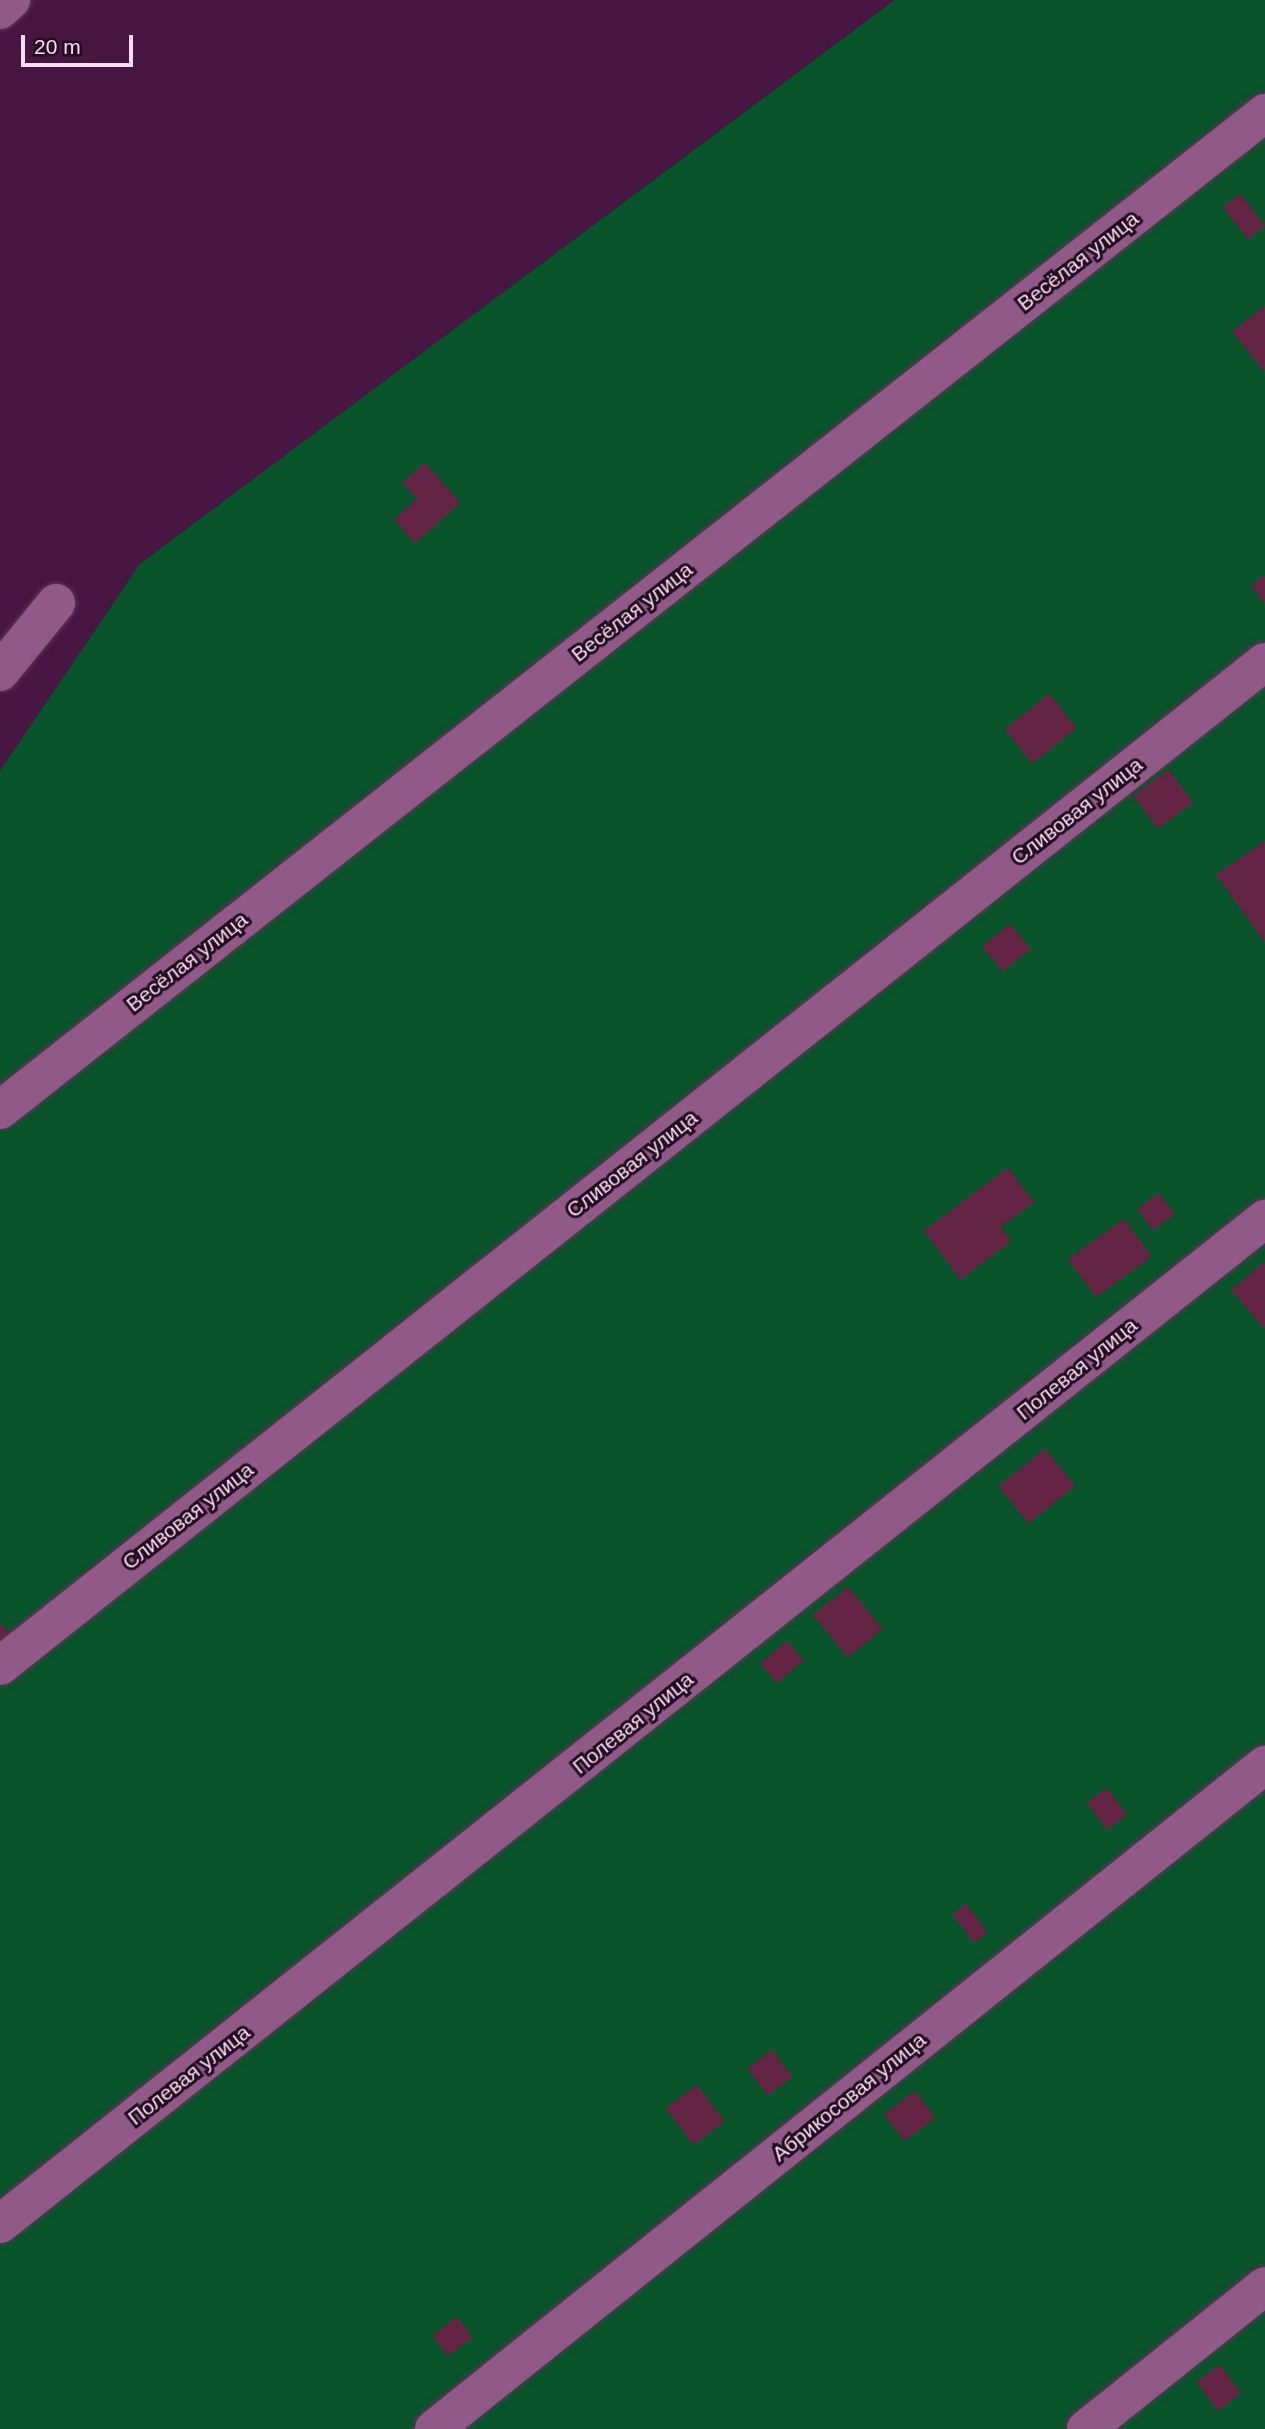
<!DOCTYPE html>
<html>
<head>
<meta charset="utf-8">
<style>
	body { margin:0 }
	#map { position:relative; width:1265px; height:2429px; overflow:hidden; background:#481642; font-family:Helvetica,sans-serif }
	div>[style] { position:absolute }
	.green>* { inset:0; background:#09542a }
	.building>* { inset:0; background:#632543; transform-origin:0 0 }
	.roads { filter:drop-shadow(0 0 2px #5e3559) drop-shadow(0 0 2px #5e3559) }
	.minor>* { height:38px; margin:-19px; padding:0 19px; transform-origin:19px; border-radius:19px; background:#905987 }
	span { translate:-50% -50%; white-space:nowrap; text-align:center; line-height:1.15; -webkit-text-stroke:6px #220c1f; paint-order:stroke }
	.street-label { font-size:21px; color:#fbdbf5 }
	.scale { position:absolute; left:21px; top:35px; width:112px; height:32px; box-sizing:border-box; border:4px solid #fbdbf5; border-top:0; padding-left:9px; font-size:21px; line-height:24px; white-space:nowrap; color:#fbdbf5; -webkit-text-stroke:5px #220c1f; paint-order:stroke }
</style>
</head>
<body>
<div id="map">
	<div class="green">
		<div style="clip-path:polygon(895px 0,1265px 0,1265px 2429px,0 2429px,0 771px,140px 564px)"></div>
	</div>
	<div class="building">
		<div style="left:1240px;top:194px;width:41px;height:22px;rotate:52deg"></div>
		<div style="clip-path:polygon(1265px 306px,1265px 373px,1232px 332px)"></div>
		<div style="clip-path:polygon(425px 463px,460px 503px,415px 544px,394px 520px,417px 499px,402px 483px)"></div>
		<div style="clip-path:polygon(1265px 575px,1265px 605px,1251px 586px)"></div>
		<div style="left:1049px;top:694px;width:44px;height:57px;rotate:51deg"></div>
		<div style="left:1169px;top:770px;width:41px;height:44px;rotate:54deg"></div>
		<div style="clip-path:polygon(1265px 841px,1265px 943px,1216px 875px)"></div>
		<div style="left:1010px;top:924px;width:33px;height:36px;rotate:51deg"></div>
		<div style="clip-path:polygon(1008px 1168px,1034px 1203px,1001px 1227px,1011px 1242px,960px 1280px,924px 1231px)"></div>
		<div style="left:1159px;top:1193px;width:27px;height:27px;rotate:54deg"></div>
		<div style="left:1124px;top:1219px;width:47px;height:69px;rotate:54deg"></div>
		<div style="clip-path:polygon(1265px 1262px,1265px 1330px,1231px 1290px)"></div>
		<div style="left:1045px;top:1449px;width:48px;height:60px;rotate:51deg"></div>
		<div style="left:848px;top:1587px;width:55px;height:45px;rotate:51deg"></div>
		<div style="clip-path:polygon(0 1623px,13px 1638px,0 1648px)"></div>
		<div style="left:787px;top:1641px;width:26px;height:35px;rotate:50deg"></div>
		<div style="left:1107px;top:1788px;width:34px;height:25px;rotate:54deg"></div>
		<div style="left:966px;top:1904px;width:36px;height:17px;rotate:53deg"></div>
		<div style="left:772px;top:2050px;width:34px;height:31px;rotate:53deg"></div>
		<div style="left:697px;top:2085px;width:46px;height:39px;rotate:53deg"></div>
		<div style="left:915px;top:2091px;width:34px;height:39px;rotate:53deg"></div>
		<div style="left:457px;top:2317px;width:26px;height:31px;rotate:53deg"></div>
		<div style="left:1220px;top:2365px;width:36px;height:29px;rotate:54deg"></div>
	</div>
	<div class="roads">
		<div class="minor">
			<div style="left:0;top:10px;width:15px;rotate:-42deg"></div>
			<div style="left:0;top:672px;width:89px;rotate:-50.9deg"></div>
			<div style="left:0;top:1110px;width:1611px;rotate:-38.24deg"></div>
			<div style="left:0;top:1666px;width:1615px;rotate:-38.44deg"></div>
			<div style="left:0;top:2224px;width:1616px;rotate:-38.47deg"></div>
			<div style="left:434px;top:2429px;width:1064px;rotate:-38.63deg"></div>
			<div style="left:1086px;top:2429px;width:229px;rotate:-38.6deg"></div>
		</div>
	</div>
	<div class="street-label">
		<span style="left:1078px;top:261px;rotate:-38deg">Весёлая улица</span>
		<span style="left:632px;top:612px;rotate:-38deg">Весёлая улица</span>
		<span style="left:1077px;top:811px;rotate:-38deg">Сливовая улица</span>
		<span style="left:187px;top:962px;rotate:-38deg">Весёлая улица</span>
		<span style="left:632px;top:1164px;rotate:-38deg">Сливовая улица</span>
		<span style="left:1077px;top:1369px;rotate:-39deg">Полевая улица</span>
		<span style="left:188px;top:1516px;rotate:-38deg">Сливовая улица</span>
		<span style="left:633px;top:1723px;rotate:-39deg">Полевая улица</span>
		<span style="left:189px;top:2075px;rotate:-38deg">Полевая улица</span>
		<span style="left:849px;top:2097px;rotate:-39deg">Абрикосовая улица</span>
	</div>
	<div class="scale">20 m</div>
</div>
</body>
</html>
